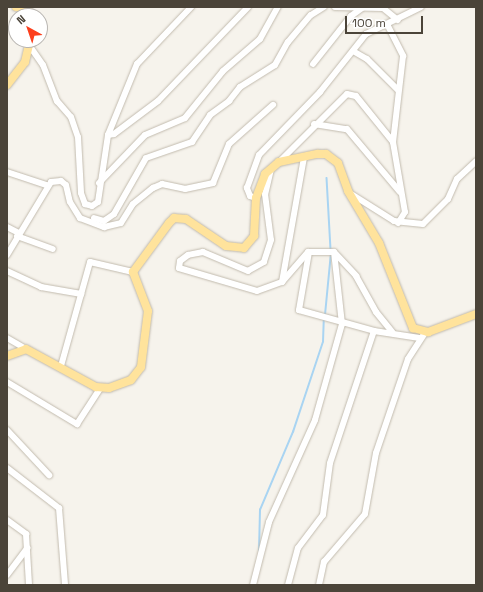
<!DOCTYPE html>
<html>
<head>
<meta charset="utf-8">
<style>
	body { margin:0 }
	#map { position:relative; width:483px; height:592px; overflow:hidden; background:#f6f3ec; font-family:"Space Grotesk",sans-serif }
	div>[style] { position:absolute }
	.stream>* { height:1.5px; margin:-0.75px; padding:0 0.75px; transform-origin:0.75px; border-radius:0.75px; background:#a9d4f2 }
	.roads { filter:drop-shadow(0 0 1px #c2bbae) drop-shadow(0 0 1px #c2bbae) }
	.minor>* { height:6px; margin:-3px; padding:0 3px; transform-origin:3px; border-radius:3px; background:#fff }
	.major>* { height:8px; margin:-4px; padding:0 4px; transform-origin:4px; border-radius:4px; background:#ffe39c }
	span { translate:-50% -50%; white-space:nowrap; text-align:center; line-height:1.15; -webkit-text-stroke:3px #fff; paint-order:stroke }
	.frame { position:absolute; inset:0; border:8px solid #4b4439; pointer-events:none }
	.north { position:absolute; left:8px; top:8px; width:40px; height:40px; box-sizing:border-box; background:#fff; border:1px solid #b7b4b0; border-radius:50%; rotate:320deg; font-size:11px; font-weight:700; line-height:16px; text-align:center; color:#4b4439 }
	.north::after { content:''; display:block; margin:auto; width:14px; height:18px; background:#fc3f1d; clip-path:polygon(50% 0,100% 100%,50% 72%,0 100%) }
	.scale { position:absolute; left:345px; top:16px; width:78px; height:18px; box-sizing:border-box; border:2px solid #4b4439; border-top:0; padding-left:5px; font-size:12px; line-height:14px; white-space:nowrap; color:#4b4439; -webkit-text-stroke:3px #fff; paint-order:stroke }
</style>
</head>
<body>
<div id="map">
	<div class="stream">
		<div style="left:327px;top:178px;width:71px;rotate:86.8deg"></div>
		<div style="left:325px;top:315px;width:62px;rotate:-84.5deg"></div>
		<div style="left:259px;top:551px;width:41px;rotate:-88.6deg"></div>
		<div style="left:260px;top:510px;width:85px;rotate:-67.1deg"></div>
		<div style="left:293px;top:432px;width:95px;rotate:-71.6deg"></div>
		<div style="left:323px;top:342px;width:23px;rotate:-88deg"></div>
	</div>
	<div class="roads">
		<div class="minor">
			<div style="left:335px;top:7px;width:48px;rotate:1.2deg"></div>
			<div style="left:383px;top:8px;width:19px;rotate:39deg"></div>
			<div style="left:387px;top:24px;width:36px;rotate:63deg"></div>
			<div style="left:403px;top:56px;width:87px;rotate:96.6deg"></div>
			<div style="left:393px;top:142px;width:71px;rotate:80.3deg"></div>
			<div style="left:405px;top:212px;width:13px;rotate:122deg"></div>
			<div style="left:29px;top:45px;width:24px;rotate:55deg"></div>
			<div style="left:43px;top:65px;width:39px;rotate:69deg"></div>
			<div style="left:57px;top:101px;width:21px;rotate:49deg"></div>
			<div style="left:71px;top:117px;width:21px;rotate:71deg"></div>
			<div style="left:78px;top:137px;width:56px;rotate:86.9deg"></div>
			<div style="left:81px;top:193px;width:12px;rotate:70deg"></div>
			<div style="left:85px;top:204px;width:7px;rotate:16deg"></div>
			<div style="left:353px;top:51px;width:16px;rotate:30deg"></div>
			<div style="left:367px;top:59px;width:44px;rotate:45deg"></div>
			<div style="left:313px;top:64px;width:61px;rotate:-51.6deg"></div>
			<div style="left:351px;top:16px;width:14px;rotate:-36deg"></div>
			<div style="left:314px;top:124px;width:33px;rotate:9deg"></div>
			<div style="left:347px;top:129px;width:82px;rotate:49.9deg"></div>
			<div style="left:108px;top:135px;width:6px;rotate:-9deg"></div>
			<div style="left:114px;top:134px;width:55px;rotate:-36.9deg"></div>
			<div style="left:158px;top:101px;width:130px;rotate:-46.2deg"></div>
			<div style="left:279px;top:162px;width:96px;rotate:-45deg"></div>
			<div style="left:347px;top:94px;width:9px;rotate:13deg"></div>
			<div style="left:356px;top:96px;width:59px;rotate:51.2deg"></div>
			<div style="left:271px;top:169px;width:26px;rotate:103deg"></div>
			<div style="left:265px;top:194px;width:46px;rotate:82.6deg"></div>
			<div style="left:271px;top:240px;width:23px;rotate:108deg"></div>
			<div style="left:264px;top:262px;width:18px;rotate:151deg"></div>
			<div style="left:248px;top:271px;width:49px;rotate:-157.1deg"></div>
			<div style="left:203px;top:252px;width:15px;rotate:169deg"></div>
			<div style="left:188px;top:255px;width:10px;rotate:143deg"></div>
			<div style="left:180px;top:261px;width:7px;rotate:98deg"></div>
			<div style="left:179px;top:268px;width:81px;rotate:16.4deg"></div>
			<div style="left:257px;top:291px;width:27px;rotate:-20deg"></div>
			<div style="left:282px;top:282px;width:40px;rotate:-49deg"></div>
			<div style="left:308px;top:252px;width:26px"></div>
			<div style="left:334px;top:252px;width:33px;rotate:47deg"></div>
			<div style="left:356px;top:276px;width:41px;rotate:60.9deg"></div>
			<div style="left:376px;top:312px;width:26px;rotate:51deg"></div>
			<div style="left:7px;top:172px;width:41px;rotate:18.4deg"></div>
			<div style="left:99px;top:183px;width:66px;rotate:-46.2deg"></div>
			<div style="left:145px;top:135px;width:43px;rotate:-23deg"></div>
			<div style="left:185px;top:118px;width:60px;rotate:-51deg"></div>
			<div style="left:223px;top:71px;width:49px;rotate:-40.9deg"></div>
			<div style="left:260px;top:39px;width:37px;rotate:-61deg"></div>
			<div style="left:348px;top:192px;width:54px;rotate:32.2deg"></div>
			<div style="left:394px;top:221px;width:29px;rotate:6deg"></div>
			<div style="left:423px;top:224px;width:35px;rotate:-45deg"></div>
			<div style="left:448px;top:199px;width:22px;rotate:-66deg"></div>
			<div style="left:457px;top:179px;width:26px;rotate:-43deg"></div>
			<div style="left:256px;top:198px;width:6px;rotate:-162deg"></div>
			<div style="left:250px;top:196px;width:9px;rotate:-111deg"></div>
			<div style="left:247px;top:188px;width:35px;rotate:-70deg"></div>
			<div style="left:259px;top:155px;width:88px;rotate:-45.9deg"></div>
			<div style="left:320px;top:92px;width:74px;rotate:-51.6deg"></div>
			<div style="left:366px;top:34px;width:61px;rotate:-26.1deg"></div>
			<div style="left:92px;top:206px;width:7px;rotate:-34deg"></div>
			<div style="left:98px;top:202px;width:68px;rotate:-81.5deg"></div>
			<div style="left:108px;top:135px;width:77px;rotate:-67.8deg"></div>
			<div style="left:137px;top:64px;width:79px;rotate:-46.5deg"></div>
			<div style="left:94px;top:218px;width:10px;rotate:17deg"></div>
			<div style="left:104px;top:221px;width:12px;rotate:-35deg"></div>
			<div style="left:114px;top:214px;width:64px;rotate:-60.3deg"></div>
			<div style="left:146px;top:158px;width:49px;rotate:-19.2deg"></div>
			<div style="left:192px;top:142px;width:32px;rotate:-56deg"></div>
			<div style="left:210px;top:115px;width:24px;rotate:-36deg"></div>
			<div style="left:229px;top:101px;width:18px;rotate:-52deg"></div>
			<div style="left:240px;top:87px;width:41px;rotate:-32.2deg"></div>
			<div style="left:275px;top:65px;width:26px;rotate:-61deg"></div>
			<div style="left:288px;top:42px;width:35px;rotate:-50deg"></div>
			<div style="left:311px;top:15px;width:15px;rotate:-32deg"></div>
			<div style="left:7px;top:227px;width:13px;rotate:27deg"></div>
			<div style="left:17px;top:236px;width:38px;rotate:20deg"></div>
			<div style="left:309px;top:252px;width:59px;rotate:99.8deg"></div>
			<div style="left:299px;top:310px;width:78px;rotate:15.6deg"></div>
			<div style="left:374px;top:331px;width:46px;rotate:8.8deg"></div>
			<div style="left:7px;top:255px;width:85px;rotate:-58.9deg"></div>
			<div style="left:51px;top:182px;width:10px;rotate:-6deg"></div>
			<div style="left:61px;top:181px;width:6px;rotate:39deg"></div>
			<div style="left:66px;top:185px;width:17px;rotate:77deg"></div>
			<div style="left:70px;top:202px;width:19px;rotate:58deg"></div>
			<div style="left:80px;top:218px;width:26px;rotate:21deg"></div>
			<div style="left:104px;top:227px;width:17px;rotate:-13deg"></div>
			<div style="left:121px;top:223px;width:22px;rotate:-58deg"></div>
			<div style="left:133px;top:204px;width:26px;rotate:-39deg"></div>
			<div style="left:153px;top:188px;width:10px;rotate:-24deg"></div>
			<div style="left:162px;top:184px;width:24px;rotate:12deg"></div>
			<div style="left:185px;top:189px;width:29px;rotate:-12deg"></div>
			<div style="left:213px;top:183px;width:42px;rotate:-67.7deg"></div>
			<div style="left:229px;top:144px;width:59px;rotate:-41.6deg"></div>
			<div style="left:7px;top:271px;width:38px;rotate:25deg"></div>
			<div style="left:41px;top:287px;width:41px;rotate:9.9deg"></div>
			<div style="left:282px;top:282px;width:127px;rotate:-80deg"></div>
			<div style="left:7px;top:338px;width:22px;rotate:30deg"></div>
			<div style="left:61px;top:366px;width:108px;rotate:-74.4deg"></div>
			<div style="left:90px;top:262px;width:44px;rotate:13.1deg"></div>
			<div style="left:7px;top:382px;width:82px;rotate:31deg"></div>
			<div style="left:77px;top:424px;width:44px;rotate:-57deg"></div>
			<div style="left:7px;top:430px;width:62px;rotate:47deg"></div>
			<div style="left:7px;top:468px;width:66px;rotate:37.6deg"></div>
			<div style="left:59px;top:508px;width:77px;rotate:85.5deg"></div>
			<div style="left:7px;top:520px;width:24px;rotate:36deg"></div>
			<div style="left:26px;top:534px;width:51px;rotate:86.6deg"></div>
			<div style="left:7px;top:575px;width:34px;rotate:-53deg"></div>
			<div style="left:253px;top:585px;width:65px;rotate:-75.7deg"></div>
			<div style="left:269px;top:522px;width:112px;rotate:-65.7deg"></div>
			<div style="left:315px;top:420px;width:100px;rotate:-74.3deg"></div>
			<div style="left:342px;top:324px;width:72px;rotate:-96.3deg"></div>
			<div style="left:288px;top:585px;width:38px;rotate:-75deg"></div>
			<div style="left:298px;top:548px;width:41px;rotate:-52.9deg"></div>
			<div style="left:323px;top:515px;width:52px;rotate:-82.3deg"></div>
			<div style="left:330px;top:463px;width:139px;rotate:-71.6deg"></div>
			<div style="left:319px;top:585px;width:24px;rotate:-78deg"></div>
			<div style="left:324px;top:562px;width:63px;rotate:-49.5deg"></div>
			<div style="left:365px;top:514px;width:62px;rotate:-79.8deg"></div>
			<div style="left:376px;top:453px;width:99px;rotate:-71.2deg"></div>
			<div style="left:408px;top:359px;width:31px;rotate:-57deg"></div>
		</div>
		<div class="major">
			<div style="left:16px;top:7px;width:10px;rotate:6deg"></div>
			<div style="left:26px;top:8px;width:11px;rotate:49deg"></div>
			<div style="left:7px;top:85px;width:29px;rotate:-52deg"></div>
			<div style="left:25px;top:62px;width:23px;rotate:-77deg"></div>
			<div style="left:7px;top:356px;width:20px;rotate:-20deg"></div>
			<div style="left:26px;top:349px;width:80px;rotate:28.5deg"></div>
			<div style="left:96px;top:387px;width:13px;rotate:4deg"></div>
			<div style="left:109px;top:388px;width:23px;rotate:-20deg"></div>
			<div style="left:131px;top:380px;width:16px;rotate:-52deg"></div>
			<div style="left:141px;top:367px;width:56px;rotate:-82.9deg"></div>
			<div style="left:148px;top:311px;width:42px;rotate:-111deg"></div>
			<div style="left:133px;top:272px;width:61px;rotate:-53.7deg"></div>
			<div style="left:169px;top:223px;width:7px;rotate:-45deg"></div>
			<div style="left:174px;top:218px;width:12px;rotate:5deg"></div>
			<div style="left:186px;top:219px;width:48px;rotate:34deg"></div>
			<div style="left:226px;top:246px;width:18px;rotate:6deg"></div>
			<div style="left:244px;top:248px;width:16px;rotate:-50deg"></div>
			<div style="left:254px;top:236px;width:38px;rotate:-87deg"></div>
			<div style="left:256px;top:198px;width:26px;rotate:-69deg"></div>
			<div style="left:265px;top:174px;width:18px;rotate:-41deg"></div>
			<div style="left:279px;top:162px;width:40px;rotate:-12deg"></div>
			<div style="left:318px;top:154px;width:8px"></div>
			<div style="left:326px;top:154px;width:15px;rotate:37deg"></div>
			<div style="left:338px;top:163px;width:30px;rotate:70deg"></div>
			<div style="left:348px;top:191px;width:61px;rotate:59.2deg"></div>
			<div style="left:379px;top:243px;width:92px;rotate:68.2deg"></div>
			<div style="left:413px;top:328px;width:16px;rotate:15deg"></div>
			<div style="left:428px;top:332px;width:51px;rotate:-20.6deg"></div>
		</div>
	</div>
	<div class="frame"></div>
	<div class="north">N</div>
	<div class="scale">100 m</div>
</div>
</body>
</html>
